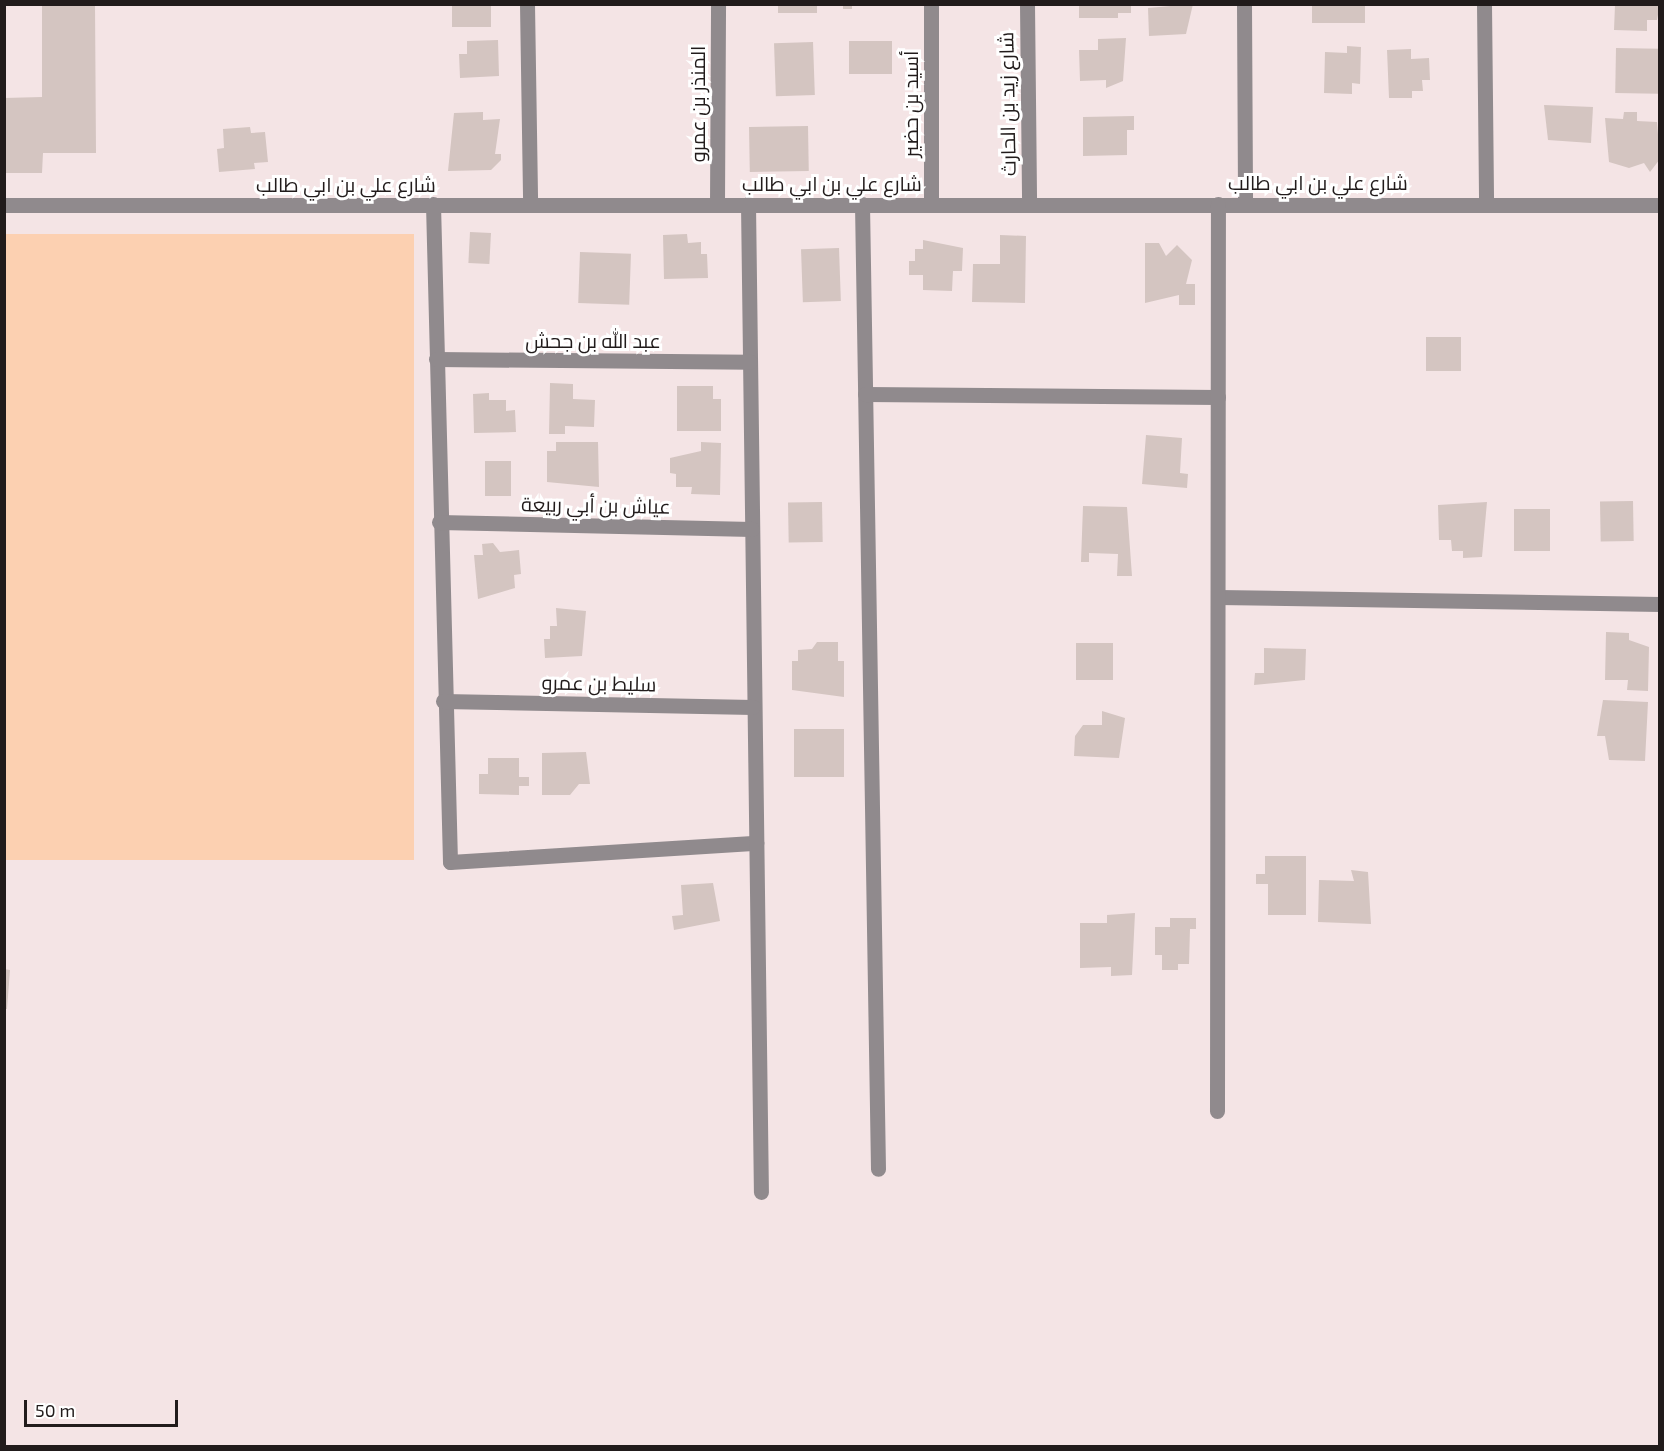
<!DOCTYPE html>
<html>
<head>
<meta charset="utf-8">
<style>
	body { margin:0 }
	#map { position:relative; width:1664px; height:1451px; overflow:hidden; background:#f4e4e5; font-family:"Exo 2",Cairo,sans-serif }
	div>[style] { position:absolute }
	.green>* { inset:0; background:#fcd0b1; transform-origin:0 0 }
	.building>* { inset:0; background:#d4c5c1; transform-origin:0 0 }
	.street>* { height:15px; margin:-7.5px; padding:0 7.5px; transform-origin:7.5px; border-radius:7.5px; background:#908a8d }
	span { translate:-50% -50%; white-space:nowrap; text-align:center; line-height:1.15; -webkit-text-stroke:6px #fff; paint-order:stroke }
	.street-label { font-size:20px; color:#211b1b }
	.frame { position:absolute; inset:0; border:6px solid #211b1b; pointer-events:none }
	.scale { position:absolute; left:24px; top:1400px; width:154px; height:27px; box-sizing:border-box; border:3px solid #211b1b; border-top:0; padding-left:8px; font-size:18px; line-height:21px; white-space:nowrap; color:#211b1b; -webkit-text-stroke:4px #fff; paint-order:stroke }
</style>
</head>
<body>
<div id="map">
	<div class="green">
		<div style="left:5px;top:234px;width:409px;height:626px"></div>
	</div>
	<div class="building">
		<div style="clip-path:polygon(42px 4px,95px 4px,96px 153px,43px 153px,42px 173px,4px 173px,4px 98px,42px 97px)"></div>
		<div style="left:452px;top:4px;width:39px;height:23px"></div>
		<div style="left:778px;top:4px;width:39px;height:9px"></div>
		<div style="left:843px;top:4px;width:9px;height:5px"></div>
		<div style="clip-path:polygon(1079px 4px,1131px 4px,1131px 13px,1118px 13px,1118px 18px,1079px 18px)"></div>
		<div style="clip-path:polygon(1193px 4px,1186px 34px,1149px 36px,1148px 8px)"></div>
		<div style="left:1312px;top:4px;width:53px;height:19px"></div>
		<div style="clip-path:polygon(1660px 4px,1657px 20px,1647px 20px,1647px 31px,1614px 30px,1615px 5px)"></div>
		<div style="clip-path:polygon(1126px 38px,1123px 81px,1106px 88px,1106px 80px,1080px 81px,1079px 50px,1098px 50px,1098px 39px)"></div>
		<div style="clip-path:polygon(498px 40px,499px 76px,460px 78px,459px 54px,467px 54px,467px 41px)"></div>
		<div style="left:849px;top:41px;width:43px;height:33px"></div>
		<div style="left:813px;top:42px;width:53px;height:39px;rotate:88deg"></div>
		<div style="clip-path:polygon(1347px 46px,1361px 47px,1360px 84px,1352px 83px,1352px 94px,1324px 93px,1325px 52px,1347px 53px)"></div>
		<div style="left:1616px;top:48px;width:43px;height:45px;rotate:1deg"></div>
		<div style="clip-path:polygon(1411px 49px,1411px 59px,1429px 58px,1430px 80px,1422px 80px,1423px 91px,1412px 91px,1412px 98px,1389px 98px,1387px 50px)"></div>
		<div style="clip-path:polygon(1544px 105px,1593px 107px,1591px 143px,1548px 140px)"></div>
		<div style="clip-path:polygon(483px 112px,483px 120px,500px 119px,495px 154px,501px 154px,501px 160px,491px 170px,448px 171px,454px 113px)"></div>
		<div style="clip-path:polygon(1624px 112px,1637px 112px,1637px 121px,1657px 122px,1660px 159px,1650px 172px,1644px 163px,1629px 168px,1609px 162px,1605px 118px,1623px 119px)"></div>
		<div style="clip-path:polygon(1134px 116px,1134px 130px,1127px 130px,1127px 155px,1083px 156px,1083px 117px)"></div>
		<div style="left:808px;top:126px;width:45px;height:59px;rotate:89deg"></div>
		<div style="clip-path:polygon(250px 127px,251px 133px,265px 132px,268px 162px,254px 163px,255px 169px,219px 172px,217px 149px,224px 148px,223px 129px)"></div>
		<div style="left:470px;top:232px;width:21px;height:31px;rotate:3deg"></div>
		<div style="clip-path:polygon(687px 234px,688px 243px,701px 242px,701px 254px,707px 254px,708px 278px,664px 279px,663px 235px)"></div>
		<div style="clip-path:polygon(1000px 235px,1026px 236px,1025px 303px,972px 302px,973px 264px,1000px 264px)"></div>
		<div style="clip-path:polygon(923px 240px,963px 248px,962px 271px,953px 271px,952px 291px,923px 290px,923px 275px,909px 275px,909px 261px,915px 261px,915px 249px,923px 249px)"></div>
		<div style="clip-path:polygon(1145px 243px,1159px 243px,1166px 256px,1177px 245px,1192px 260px,1186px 284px,1195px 284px,1195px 305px,1179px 305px,1179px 295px,1145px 303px)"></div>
		<div style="left:839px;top:248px;width:53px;height:38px;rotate:88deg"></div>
		<div style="left:580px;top:252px;width:51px;height:51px;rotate:2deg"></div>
		<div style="left:1426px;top:337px;width:35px;height:34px"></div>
		<div style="clip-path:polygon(550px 383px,573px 384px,573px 399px,595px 400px,594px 427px,565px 426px,565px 434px,549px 434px)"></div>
		<div style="clip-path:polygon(677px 386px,713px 386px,713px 399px,721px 399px,721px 431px,677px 431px)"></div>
		<div style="clip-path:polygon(489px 393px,489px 400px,506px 400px,506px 411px,515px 410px,516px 432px,474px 433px,473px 394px)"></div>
		<div style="clip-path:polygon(1146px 435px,1182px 438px,1180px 473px,1188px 474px,1187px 488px,1142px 484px)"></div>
		<div style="clip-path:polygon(556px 442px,598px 442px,599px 487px,547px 482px,547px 451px,556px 451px)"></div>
		<div style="clip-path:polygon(701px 442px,721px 443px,720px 495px,691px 494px,692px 487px,676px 487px,676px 474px,670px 473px,670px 458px,701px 451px)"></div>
		<div style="left:485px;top:461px;width:26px;height:35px"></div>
		<div style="left:1633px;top:501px;width:40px;height:33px;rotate:89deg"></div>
		<div style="left:822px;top:502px;width:40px;height:34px;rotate:89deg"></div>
		<div style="clip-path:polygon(1487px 502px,1482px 557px,1463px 558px,1463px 551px,1452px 551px,1451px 540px,1439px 540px,1438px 505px)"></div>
		<div style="clip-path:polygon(1083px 506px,1127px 507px,1132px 576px,1117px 576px,1118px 554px,1089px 553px,1089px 562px,1081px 562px)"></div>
		<div style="left:1514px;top:509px;width:36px;height:42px"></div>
		<div style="clip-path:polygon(493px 543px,500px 552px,519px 550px,521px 574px,514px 575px,515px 588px,478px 599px,474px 555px,483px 555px,482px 544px)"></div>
		<div style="clip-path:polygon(556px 608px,586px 611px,582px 656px,545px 658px,544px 639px,550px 639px,550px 626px,557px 626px)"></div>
		<div style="clip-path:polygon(1606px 632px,1629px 633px,1629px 640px,1649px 647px,1648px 691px,1627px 690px,1628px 680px,1605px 680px)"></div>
		<div style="clip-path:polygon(817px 642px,838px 642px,838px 661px,844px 661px,844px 697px,792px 690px,792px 661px,798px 661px,798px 650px,812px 649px)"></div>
		<div style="left:1113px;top:643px;width:37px;height:37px;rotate:90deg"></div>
		<div style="clip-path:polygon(1264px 648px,1306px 649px,1305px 680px,1254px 685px,1255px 673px,1264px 673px)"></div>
		<div style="clip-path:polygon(1603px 700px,1648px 702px,1645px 761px,1609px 760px,1605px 736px,1597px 736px)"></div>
		<div style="clip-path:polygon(1102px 711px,1125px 718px,1119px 758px,1074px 756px,1075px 736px,1083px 725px,1102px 725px)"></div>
		<div style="left:794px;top:729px;width:50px;height:48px"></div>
		<div style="clip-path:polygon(586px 752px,590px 784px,579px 784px,570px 795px,542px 795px,542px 753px)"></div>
		<div style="clip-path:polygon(488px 758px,519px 758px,519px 777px,529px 777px,529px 786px,519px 786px,519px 795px,479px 794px,479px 774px,488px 774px)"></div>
		<div style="clip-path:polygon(1265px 856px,1306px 856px,1306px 915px,1268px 915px,1268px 884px,1256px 884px,1256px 874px,1265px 874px)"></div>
		<div style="clip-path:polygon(1351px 870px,1368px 872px,1371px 924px,1318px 922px,1319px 880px,1354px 881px)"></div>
		<div style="clip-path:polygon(713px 883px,720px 921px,674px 930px,672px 916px,683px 915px,681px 885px)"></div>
		<div style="clip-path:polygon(1135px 913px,1132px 975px,1111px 976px,1111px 967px,1080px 968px,1080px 923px,1107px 923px,1107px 915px)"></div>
		<div style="clip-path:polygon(1170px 918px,1196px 918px,1196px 929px,1190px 929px,1189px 964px,1178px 964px,1178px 970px,1162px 970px,1162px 955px,1155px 955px,1155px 927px,1170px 927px)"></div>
		<div style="clip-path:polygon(4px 969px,10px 970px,7px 1009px,4px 1009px)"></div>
	</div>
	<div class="street">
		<div style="left:527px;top:4px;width:200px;rotate:89.1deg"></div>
		<div style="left:1027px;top:4px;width:200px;rotate:89.4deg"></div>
		<div style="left:1244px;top:4px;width:200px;rotate:89.7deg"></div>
		<div style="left:1484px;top:4px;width:199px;rotate:89.4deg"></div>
		<div style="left:433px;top:204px;width:658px;rotate:88.52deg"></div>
		<div style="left:450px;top:862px;width:307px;rotate:-3.6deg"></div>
		<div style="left:717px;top:204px;width:200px;rotate:-89.7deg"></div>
		<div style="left:748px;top:204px;width:988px;rotate:89.25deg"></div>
		<div style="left:862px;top:204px;width:965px;rotate:89.05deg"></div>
		<div style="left:931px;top:204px;width:200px;rotate:-90deg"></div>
		<div style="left:4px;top:205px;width:1656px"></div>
		<div style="left:436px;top:359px;width:314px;rotate:0.5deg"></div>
		<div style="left:865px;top:394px;width:353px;rotate:0.5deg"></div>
		<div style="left:439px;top:522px;width:313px;rotate:1.3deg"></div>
		<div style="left:1218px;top:597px;width:442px;rotate:0.9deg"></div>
		<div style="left:443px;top:701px;width:310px;rotate:1.1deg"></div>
		<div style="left:1217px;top:1111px;width:907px;rotate:-89.94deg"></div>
	</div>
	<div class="street-label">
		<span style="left:697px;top:104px;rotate:-90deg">المنذر بن عمرو</span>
		<span style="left:910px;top:104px;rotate:-90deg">أسيد بن حضير</span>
		<span style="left:1007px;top:104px;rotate:-91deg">شارع زيد بن الحارث</span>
		<span style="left:1318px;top:182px">شارع علي بن ابي طالب</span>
		<span style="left:832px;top:183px">شارع علي بن ابي طالب</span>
		<span style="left:346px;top:184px">شارع علي بن ابي طالب</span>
		<span style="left:593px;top:340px">عبد الله بن جحش</span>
		<span style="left:596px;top:505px;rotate:1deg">عياش بن أبي ربيعة</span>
		<span style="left:599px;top:683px;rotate:1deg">سليط بن عمرو</span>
	</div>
	<div class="frame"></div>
	<div class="scale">50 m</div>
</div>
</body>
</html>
